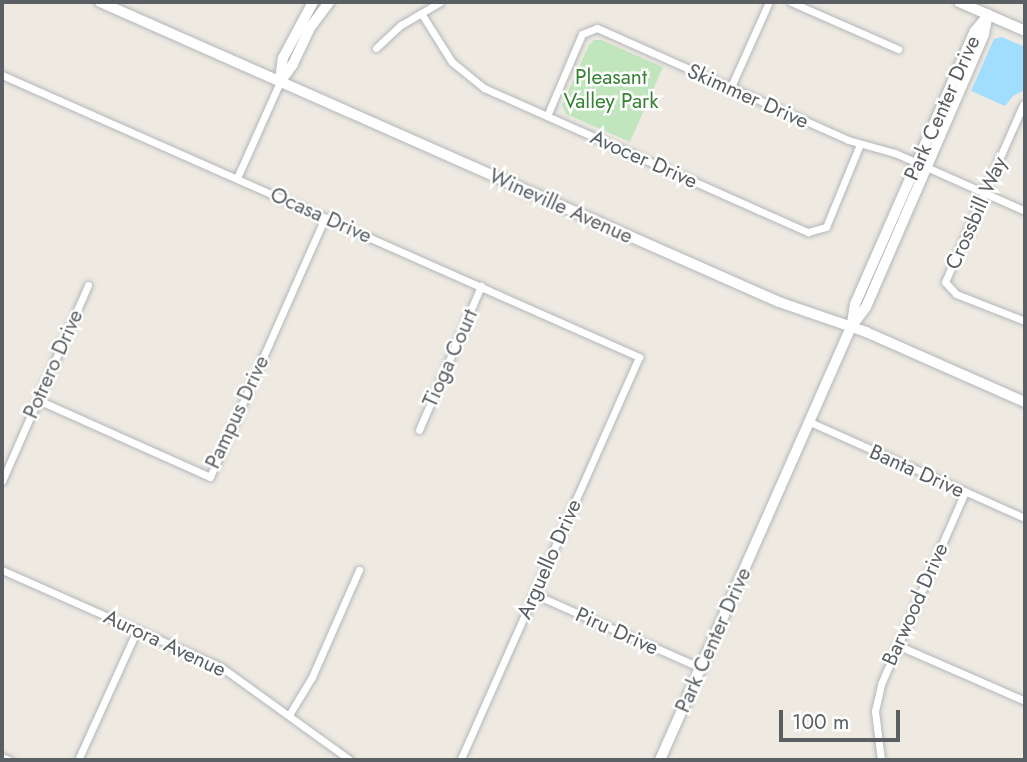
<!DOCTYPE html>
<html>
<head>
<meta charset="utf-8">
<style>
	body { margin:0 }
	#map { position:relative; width:1027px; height:762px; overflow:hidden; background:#eeeae2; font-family:Jost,sans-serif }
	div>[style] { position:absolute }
	.green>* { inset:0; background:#c1e6be }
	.water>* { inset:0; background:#a1ddff }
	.roads { filter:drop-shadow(0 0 2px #b3b6ba) drop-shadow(0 0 2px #b3b6ba) }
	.street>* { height:7px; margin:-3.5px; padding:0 3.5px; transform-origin:3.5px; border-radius:3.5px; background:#fff }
	.secondary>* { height:10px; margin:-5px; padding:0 5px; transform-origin:5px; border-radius:5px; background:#fff }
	span { translate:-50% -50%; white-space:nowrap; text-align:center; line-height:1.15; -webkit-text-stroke:5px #fff; paint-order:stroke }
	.park-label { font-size:21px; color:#358232 }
	.street-label { font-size:21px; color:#5a5f63 }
	.frame { position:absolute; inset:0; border:4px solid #5a5f63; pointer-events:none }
	.scale { position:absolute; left:779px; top:710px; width:121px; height:32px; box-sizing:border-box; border:4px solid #5a5f63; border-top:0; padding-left:9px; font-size:21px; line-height:24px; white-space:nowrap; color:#5a5f63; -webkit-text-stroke:5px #fff; paint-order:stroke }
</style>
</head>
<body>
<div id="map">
	<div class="green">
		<div style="clip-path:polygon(594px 40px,601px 40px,663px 67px,630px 142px,566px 114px,562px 105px,589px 45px)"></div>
	</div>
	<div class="water">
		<div style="clip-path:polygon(1002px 37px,1025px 47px,1025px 90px,1013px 96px,1005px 106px,971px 91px,994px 39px)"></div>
	</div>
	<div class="roads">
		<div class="street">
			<div style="left:791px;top:2px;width:117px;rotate:23.7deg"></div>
			<div style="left:421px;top:13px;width:58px;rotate:57.7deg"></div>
			<div style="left:452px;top:62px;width:41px;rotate:39.1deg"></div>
			<div style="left:484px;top:88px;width:355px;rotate:24deg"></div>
			<div style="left:808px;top:232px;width:19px;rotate:-16deg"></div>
			<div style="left:826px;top:227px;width:90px;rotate:-67.7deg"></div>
			<div style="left:376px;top:48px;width:34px;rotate:-43deg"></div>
			<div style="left:401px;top:25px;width:45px;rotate:-30.5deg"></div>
			<div style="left:2px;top:75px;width:697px;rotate:23.88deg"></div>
			<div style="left:639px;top:357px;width:441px;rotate:113.9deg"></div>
			<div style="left:730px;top:89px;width:95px;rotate:-65.9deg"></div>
			<div style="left:1025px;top:106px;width:2px;rotate:-153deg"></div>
			<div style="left:1023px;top:105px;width:193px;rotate:113.8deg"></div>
			<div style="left:945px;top:282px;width:16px;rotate:47deg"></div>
			<div style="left:956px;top:294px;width:74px;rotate:21.4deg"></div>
			<div style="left:547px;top:116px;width:89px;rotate:-66.9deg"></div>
			<div style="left:582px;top:34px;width:16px;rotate:-22deg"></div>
			<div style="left:597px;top:28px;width:275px;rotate:24deg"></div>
			<div style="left:848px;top:140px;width:49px;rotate:15.5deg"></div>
			<div style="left:895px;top:153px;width:142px;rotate:24deg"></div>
			<div style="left:237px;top:178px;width:105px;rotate:-65.9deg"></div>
			<div style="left:38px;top:400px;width:188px;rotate:24.1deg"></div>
			<div style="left:210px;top:477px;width:284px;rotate:-66.1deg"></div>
			<div style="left:810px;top:422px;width:235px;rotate:24.1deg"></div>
			<div style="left:419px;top:430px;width:157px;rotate:-66.7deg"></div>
			<div style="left:2px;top:481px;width:214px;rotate:-66.3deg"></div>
			<div style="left:2px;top:570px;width:240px;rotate:23.9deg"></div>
			<div style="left:221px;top:667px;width:159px;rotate:35.8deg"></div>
			<div style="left:534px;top:594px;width:183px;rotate:23.9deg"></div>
			<div style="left:897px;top:645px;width:140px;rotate:23.6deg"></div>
			<div style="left:289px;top:715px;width:44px;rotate:-58.8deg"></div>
			<div style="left:312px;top:677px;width:117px;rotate:-66.3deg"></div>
			<div style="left:2px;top:757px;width:8px;rotate:23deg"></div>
			<div style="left:78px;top:760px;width:143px;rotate:-65.6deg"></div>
			<div style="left:881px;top:760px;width:49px;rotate:-97deg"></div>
			<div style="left:875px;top:711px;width:28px;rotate:-77deg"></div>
			<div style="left:881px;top:684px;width:210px;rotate:-66.4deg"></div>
		</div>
		<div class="secondary">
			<div style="left:100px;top:2px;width:742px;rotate:23.84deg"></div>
			<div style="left:779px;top:302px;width:92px;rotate:19deg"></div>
			<div style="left:866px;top:332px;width:174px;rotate:23.8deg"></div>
			<div style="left:959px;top:2px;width:72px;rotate:23.7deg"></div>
			<div style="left:280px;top:81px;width:23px;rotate:-83deg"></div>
			<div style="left:283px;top:58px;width:64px;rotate:-61.8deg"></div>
			<div style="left:280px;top:82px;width:22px;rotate:-54deg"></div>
			<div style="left:293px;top:64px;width:38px;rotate:-65deg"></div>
			<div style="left:309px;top:29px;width:34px;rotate:-53deg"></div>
			<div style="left:852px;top:323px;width:19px;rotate:-81deg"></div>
			<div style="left:855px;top:304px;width:298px;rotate:-66.3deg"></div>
			<div style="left:975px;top:31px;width:17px;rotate:-50deg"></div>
			<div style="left:660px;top:760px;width:473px;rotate:-66.2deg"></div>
			<div style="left:851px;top:327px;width:25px;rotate:-53deg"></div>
			<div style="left:866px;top:307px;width:297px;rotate:-66.6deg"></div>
			<div style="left:984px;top:34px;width:20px;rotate:-79deg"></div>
		</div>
	</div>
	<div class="park-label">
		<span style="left:611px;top:89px">Pleasant<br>Valley Park</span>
	</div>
	<div class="street-label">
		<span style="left:748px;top:96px;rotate:24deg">Skimmer Drive</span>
		<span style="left:942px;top:108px;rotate:-66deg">Park Center Drive</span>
		<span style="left:644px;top:159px;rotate:24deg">Avocer Drive</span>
		<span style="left:561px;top:206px;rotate:24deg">Wineville Avenue</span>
		<span style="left:976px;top:213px;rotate:-66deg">Crossbill Way</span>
		<span style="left:321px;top:215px;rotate:24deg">Ocasa Drive</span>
		<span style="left:450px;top:358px;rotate:-66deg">Tioga Court</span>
		<span style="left:53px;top:364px;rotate:-66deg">Potrero Drive</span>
		<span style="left:237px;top:412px;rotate:-65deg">Pampus Drive</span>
		<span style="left:917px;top:471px;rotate:24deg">Banta Drive</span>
		<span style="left:549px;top:559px;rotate:-66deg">Arguello Drive</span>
		<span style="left:915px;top:604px;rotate:-66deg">Barwood Drive</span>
		<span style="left:617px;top:631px;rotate:24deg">Piru Drive</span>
		<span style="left:713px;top:640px;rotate:-66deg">Park Center Drive</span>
		<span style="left:165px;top:643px;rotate:25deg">Aurora Avenue</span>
	</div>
	<div class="frame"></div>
	<div class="scale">100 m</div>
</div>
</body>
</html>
